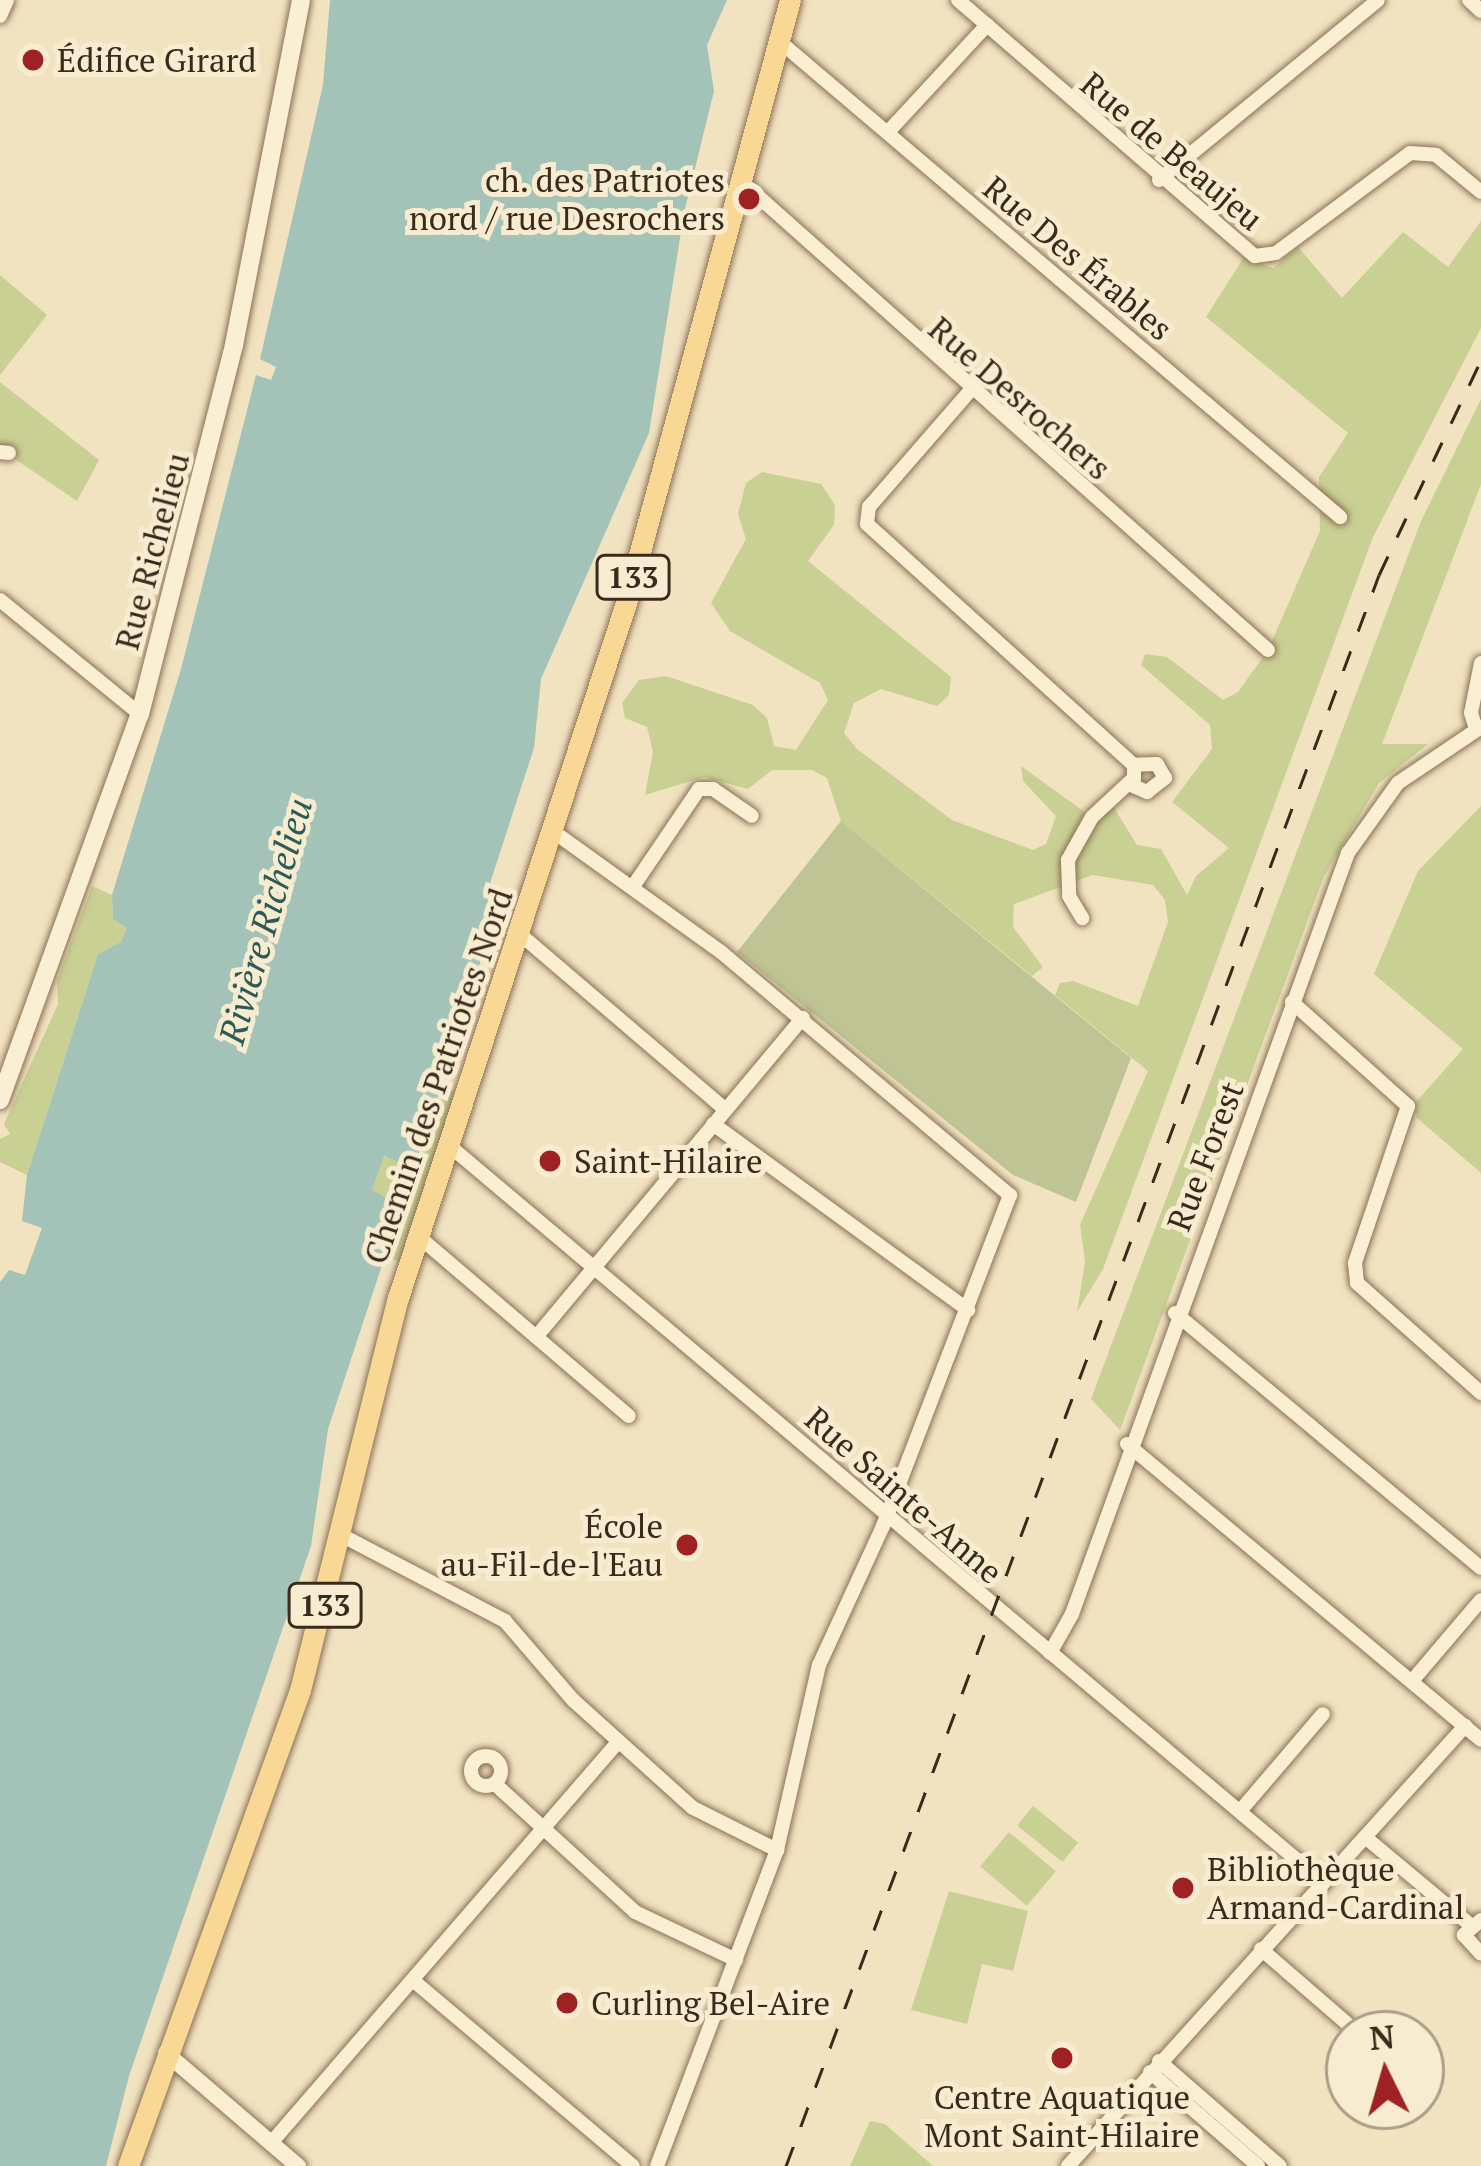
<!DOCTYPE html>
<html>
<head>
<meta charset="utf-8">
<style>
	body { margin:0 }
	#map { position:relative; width:1481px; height:2166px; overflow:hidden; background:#f1e2c0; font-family:"PT Serif",serif }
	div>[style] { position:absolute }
	.green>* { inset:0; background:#c9d093; transform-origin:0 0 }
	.cemetery>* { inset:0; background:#bec493 }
	.water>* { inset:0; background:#a3c3b9 }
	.roads { filter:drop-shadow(0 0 3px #8b7256) drop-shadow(0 0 3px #8b7256) }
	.minor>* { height:14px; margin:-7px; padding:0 7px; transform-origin:7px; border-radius:7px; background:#fbefd3 }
	.minor>.ring { margin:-7px; padding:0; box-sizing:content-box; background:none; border:14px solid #fbefd3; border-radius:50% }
	.tertiary>* { height:16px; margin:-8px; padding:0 8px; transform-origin:8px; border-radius:8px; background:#fbefd3 }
	.secondary>* { height:18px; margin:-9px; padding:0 9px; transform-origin:9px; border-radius:9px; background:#fbefd3 }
	.primary>* { height:21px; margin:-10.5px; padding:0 10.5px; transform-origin:10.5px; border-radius:10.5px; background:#f8d894 }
	.rail>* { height:3px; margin-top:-1.5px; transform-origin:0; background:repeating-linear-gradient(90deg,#3a2a1c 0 21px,transparent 0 42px) }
	.dots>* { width:33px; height:33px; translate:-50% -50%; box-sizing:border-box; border:6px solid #f8ecd0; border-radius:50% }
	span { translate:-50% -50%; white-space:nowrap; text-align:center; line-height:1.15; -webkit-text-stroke:10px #f8ecd0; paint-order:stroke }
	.shield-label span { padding:3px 9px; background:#f8ecd0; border:3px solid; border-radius:9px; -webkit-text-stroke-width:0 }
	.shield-label { font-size:30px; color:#3a2a1c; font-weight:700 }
	.poi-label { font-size:33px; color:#3a2a1c }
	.left { translate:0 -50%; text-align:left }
	.right { translate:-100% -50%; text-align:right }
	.street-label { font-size:33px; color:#3a2a1c }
	.water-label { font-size:36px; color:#2a5b57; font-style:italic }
	.north { position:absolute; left:1325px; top:2010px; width:120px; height:120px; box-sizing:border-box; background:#f8ecd0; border:3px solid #ac9e88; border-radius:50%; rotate:355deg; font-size:33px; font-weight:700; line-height:48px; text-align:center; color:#3a2a1c }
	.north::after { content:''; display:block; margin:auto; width:42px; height:54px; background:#9f2223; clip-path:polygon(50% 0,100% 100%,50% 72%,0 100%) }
</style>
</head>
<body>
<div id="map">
	<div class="green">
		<div style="clip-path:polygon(1481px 221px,1481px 328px,1373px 537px,1103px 1269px,1077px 1312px,1085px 1262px,1080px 1225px,1148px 1071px,1055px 995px,1060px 983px,1073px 981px,1138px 1006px,1168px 922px,1165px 900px,1153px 885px,1093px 875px,1014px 904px,1013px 927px,1043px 967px,1032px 976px,841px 821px,827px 778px,812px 770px,772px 770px,748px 789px,704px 777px,645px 795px,653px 752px,647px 727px,625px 718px,622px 703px,639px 680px,666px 676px,753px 705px,767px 718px,774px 746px,796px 750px,828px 700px,820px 683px,730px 631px,711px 603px,746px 539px,738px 514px,746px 483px,762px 472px,821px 484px,835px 505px,834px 525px,808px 561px,951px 677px,949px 695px,937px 706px,881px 689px,854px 703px,844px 733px,857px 749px,952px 820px,1033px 850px,1046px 844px,1056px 816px,1023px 781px,1021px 766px,1097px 821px,1113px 806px,1137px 845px,1161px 849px,1187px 895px,1196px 876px,1229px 848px,1172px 802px,1212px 749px,1210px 725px,1141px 665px,1145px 654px,1167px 657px,1223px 700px,1238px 692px,1268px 650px,1320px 531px,1319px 477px,1348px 433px,1206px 317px,1244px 257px,1273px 268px,1298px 247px,1342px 298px,1403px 232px,1448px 267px)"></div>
		<div style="clip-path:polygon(0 275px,47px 315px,0 375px)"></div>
		<div style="clip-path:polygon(0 382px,99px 460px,77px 501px,12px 457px,17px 451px,0 449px)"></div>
		<div style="clip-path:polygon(1481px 399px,1481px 484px,1382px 744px,1428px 744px,1379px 783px,1324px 876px,1120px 1430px,1091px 1399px,1421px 521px)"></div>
		<div style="clip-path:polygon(1481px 806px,1481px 1173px,1416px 1117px,1415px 1103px,1463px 1049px,1374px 974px,1418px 871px)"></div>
		<div style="clip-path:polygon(92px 886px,112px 895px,113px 919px,127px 928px,121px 943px,98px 954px,27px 1175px,0 1162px,0 1139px,10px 1134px,4px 1124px,58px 1004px,57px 981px)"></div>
		<div style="clip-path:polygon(440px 1088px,465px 1093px,404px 1264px,385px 1256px,386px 1199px,372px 1190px,383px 1156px,415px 1168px)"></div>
		<div style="left:1033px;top:1806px;width:58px;height:25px;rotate:39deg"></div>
		<div style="left:1009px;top:1832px;width:61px;height:45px;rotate:40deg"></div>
		<div style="clip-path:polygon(949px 1891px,1028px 1911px,1013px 1971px,982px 1964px,967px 2024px,911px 2010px)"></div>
		<div style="clip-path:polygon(870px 2121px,885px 2124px,933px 2166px,850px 2166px)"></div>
	</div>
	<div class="cemetery">
		<div style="clip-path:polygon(841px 821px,1131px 1058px,1076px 1202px,1013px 1175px,737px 952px)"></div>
	</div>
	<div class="water">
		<div style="clip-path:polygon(330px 0,727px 0,707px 45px,714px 91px,684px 213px,649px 433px,541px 679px,534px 748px,491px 880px,480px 963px,414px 1169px,384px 1156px,372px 1190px,386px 1198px,385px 1256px,328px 1429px,311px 1546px,129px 2076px,106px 2166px,0 2166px,0 1282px,9px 1270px,25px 1275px,42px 1228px,22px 1221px,27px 1175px,98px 954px,121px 942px,127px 928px,113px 919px,112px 895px,181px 669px,256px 375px,271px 380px,276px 367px,260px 359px,323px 85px)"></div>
	</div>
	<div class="roads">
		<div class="minor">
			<div style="left:958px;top:0;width:392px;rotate:40.8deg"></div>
			<div style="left:1255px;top:256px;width:21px;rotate:-8deg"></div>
			<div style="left:1276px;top:253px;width:167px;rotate:-36.7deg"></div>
			<div style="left:1410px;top:153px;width:26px;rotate:4deg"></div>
			<div style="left:1436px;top:155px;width:58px;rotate:39.4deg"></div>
			<div style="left:1469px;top:0;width:16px;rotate:43deg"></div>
			<div style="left:0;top:16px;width:17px;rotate:-66deg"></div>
			<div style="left:779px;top:41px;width:736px;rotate:40.31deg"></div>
			<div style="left:888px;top:132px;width:146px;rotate:-47.2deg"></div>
			<div style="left:1159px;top:180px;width:283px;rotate:-39.4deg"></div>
			<div style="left:742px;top:182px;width:704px;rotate:41.66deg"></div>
			<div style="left:969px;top:392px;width:152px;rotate:131deg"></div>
			<div style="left:869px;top:507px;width:17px;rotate:97deg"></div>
			<div style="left:867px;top:524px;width:360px;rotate:42.1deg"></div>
			<div style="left:1134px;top:765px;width:13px;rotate:90deg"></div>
			<div style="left:1134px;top:778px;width:57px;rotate:137.1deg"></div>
			<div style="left:1092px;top:817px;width:49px;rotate:119.2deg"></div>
			<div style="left:1068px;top:860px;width:36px;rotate:88deg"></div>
			<div style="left:1069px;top:896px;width:26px;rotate:59deg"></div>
			<div style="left:0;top:452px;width:9px;rotate:6deg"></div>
			<div style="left:0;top:600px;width:181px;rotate:39.2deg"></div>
			<div style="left:1476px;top:729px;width:17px;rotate:-107deg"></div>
			<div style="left:1471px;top:713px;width:51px;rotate:-78.7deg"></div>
			<div style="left:1129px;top:784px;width:20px;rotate:24deg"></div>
			<div style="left:1147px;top:792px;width:23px;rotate:-38deg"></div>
			<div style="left:1165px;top:778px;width:16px;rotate:-120deg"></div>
			<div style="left:1157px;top:764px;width:23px;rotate:178deg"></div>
			<div style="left:554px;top:832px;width:206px;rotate:35.7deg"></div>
			<div style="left:721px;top:952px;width:378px;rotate:40.1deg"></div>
			<div style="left:1010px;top:1195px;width:355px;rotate:111deg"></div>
			<div style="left:883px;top:1526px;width:153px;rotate:114.7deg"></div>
			<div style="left:819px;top:1665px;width:190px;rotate:102.8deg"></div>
			<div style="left:777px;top:1850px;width:338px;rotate:110.8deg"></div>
			<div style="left:634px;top:885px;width:116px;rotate:-55.9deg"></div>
			<div style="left:699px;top:789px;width:14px"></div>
			<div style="left:713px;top:789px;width:47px;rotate:34.7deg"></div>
			<div style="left:521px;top:935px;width:268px;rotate:40.5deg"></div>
			<div style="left:1292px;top:1002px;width:156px;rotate:41.9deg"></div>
			<div style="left:1408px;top:1106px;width:166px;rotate:108.7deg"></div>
			<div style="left:1355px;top:1263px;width:20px;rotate:84deg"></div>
			<div style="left:1357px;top:1283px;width:166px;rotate:41.6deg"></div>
			<div style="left:713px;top:1124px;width:316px;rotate:36.1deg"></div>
			<div style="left:452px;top:1148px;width:1139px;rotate:40.12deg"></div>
			<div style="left:418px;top:1236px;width:277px;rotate:40.5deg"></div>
			<div style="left:1175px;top:1313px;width:398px;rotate:39.8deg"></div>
			<div style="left:536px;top:1337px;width:416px;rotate:-50.1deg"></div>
			<div style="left:1127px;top:1444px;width:461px;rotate:39.9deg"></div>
			<div style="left:343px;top:1536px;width:183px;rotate:27.7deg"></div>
			<div style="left:505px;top:1621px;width:104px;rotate:49.3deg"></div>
			<div style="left:573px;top:1700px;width:161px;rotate:42deg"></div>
			<div style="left:693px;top:1808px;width:94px;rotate:26.6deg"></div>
			<div style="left:1050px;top:1653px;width:45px;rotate:-60.6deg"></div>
			<div style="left:1072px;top:1614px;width:810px;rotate:-70.07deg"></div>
			<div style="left:1348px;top:853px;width:86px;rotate:-54.5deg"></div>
			<div style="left:1398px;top:783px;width:100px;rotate:-34deg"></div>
			<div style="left:1412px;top:1681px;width:106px;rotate:-49.6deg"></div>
			<div class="ring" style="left:471px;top:1756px;width:16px;height:16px"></div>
			<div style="left:495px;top:1784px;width:190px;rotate:42.4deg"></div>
			<div style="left:635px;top:1912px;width:112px;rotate:25.4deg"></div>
			<div style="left:1241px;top:1810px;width:126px;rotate:-49.5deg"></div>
			<div style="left:1365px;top:1837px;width:136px;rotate:39.9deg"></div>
			<div style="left:1481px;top:1920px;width:23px;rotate:139deg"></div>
			<div style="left:1464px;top:1935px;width:25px;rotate:48deg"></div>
			<div style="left:1261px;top:1949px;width:130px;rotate:40.9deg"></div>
			<div style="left:415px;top:1982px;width:285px;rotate:40.2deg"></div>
			<div style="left:1159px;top:2061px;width:160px;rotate:41deg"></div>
			<div style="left:1150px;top:2072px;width:143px;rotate:41deg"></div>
			<div style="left:271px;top:2143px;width:530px;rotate:-49.13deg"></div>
			<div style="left:1068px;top:2166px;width:593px;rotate:-47.94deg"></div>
		</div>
		<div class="tertiary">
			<div style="left:166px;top:2053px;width:174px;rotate:40.6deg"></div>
		</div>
		<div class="secondary">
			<div style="left:0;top:1100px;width:411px;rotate:-70.1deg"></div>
			<div style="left:140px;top:714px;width:381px;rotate:-75.7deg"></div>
			<div style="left:234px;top:345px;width:351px;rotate:-79deg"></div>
		</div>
		<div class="primary">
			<div style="left:128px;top:2166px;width:506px;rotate:-70.13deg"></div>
			<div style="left:300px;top:1690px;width:404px;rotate:-76deg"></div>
			<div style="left:398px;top:1298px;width:731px;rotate:-71.84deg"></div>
			<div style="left:626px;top:603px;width:625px;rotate:-74.79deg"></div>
		</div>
	</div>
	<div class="rail">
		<div style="left:786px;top:2166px;width:1698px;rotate:-69.56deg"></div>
		<div style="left:1379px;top:575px;width:238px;rotate:-64.6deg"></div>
	</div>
	<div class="dots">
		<div style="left:33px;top:60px;background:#9f2223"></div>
		<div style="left:749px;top:199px;background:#9f2223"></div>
		<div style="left:550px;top:1161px;background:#9f2223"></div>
		<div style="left:687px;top:1545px;background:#9f2223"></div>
		<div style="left:1183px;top:1888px;background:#9f2223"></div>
		<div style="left:567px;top:2003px;background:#9f2223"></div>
		<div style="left:1062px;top:2058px;background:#9f2223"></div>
	</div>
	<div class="shield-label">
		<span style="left:633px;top:577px">133</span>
		<span style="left:325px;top:1605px">133</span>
	</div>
	<div class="poi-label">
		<span class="left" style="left:57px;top:60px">Édifice Girard</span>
		<span class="right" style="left:725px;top:199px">ch. des Patriotes<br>nord / rue Desrochers</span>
		<span class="left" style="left:574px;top:1161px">Saint-Hilaire</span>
		<span class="right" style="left:663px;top:1545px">École<br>au-Fil-de-l'Eau</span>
		<span class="left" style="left:1207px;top:1888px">Bibliothèque<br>Armand-Cardinal</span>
		<span class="left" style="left:591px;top:2003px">Curling Bel-Aire</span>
		<span style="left:1062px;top:2116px">Centre Aquatique<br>Mont Saint-Hilaire</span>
	</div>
	<div class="street-label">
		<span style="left:1172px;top:151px;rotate:40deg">Rue de Beaujeu</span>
		<span style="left:1078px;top:258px;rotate:40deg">Rue Des Érables</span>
		<span style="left:1020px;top:398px;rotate:41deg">Rue Desrochers</span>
		<span style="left:152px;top:551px;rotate:-75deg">Rue Richelieu</span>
		<span style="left:438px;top:1076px;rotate:-71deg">Chemin des Patriotes Nord</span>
		<span style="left:1205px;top:1156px;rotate:-69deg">Rue Forest</span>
		<span style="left:904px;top:1495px;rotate:41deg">Rue Sainte-Anne</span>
	</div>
	<div class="water-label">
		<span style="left:265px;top:921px;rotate:-74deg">Rivière Richelieu</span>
	</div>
	<div class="north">N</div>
</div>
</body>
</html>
